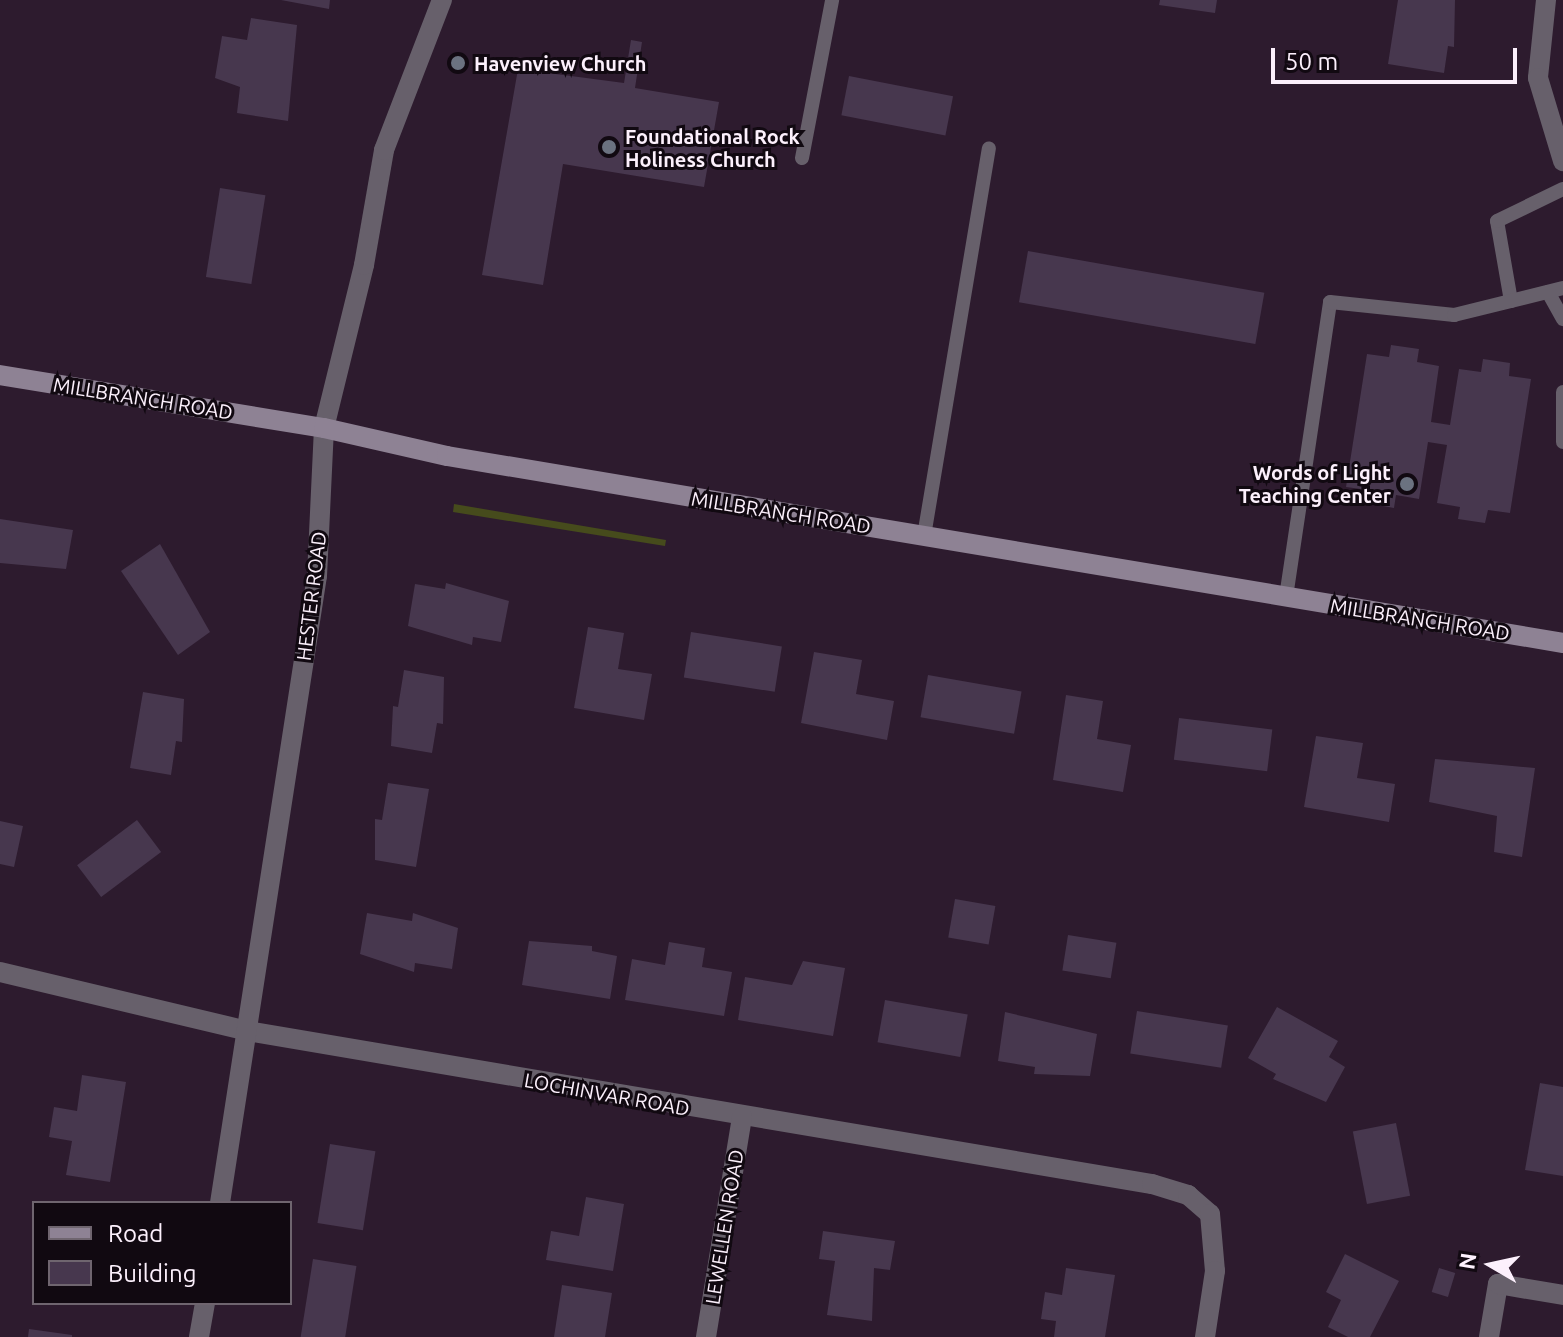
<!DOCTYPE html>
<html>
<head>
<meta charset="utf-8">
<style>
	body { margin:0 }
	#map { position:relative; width:1563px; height:1337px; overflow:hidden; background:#2d1b2e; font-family:Ubuntu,sans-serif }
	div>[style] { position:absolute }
	.green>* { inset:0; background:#464b1c }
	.building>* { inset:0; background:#47374e; transform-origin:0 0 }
	.service>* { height:14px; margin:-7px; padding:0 7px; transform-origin:7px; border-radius:7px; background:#67606b }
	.minor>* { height:20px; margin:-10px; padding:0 10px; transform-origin:10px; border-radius:10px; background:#67606b }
	.secondary>* { height:20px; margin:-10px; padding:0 10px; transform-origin:10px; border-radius:10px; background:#8e8294 }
	.dots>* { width:22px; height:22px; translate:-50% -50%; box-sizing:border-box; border:4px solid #110911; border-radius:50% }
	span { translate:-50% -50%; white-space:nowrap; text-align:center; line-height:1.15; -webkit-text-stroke:6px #110911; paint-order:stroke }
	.poi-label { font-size:20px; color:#fcf0fc; font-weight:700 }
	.left { translate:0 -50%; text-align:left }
	.right { translate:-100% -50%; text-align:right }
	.street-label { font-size:20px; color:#fcf0fc }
	.legend { position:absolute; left:32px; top:1201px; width:260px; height:104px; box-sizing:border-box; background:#110911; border:2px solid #6f656f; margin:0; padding:10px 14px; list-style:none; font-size:24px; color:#fcf0fc }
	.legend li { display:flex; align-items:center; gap:16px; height:40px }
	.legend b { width:40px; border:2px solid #6f656f }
	.north { position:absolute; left:1451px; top:1225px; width:80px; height:80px; -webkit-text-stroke:6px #110911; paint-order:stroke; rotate:279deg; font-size:22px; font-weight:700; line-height:32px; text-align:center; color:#fcf0fc }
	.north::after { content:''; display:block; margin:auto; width:28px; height:36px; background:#fcf0fc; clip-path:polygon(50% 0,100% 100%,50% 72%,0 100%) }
	.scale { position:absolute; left:1271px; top:48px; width:246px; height:36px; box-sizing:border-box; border:4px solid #fcf0fc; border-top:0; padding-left:10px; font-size:24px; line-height:28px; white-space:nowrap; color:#fcf0fc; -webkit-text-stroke:6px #110911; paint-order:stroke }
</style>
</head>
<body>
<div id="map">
	<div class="green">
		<div style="clip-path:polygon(454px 504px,666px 540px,665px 546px,453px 512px)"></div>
	</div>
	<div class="building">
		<div style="clip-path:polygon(281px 0,330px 0,329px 9px)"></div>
		<div style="clip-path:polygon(1160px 0,1217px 0,1215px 13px,1159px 5px)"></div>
		<div style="clip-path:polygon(1398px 0,1455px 0,1454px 47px,1448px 46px,1444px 73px,1388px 64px)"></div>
		<div style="clip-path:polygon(251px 18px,297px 25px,288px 121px,237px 113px,240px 87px,215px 78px,222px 36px,247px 40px)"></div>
		<div style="clip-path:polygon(631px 40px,642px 42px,635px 88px,719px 102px,704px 187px,563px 164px,543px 285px,482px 275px,518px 69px,624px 83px)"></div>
		<div style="left:849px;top:76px;width:106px;height:40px;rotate:11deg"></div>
		<div style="left:220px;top:188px;width:46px;height:90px;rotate:9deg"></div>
		<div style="left:1028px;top:251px;width:240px;height:52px;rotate:10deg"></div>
		<div style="clip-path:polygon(1391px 345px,1419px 349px,1417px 362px,1439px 366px,1431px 422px,1450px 425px,1459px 369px,1481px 372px,1483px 359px,1510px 363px,1509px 376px,1531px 379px,1510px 513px,1488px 510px,1485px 523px,1458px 519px,1460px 507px,1437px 503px,1447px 445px,1428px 442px,1419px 499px,1396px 495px,1394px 508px,1366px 503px,1368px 490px,1346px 487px,1367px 354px,1389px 357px)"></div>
		<div style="clip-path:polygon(0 519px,73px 530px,66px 569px,0 563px)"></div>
		<div style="clip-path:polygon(160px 544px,210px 632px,178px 655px,121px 571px)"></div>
		<div style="clip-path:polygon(446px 583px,509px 601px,501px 642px,473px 637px,472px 645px,408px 626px,415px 584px,445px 589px)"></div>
		<div style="clip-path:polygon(588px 627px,624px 633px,618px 669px,652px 674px,644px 720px,574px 708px)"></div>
		<div style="left:691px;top:632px;width:92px;height:46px;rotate:9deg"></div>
		<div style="clip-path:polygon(814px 652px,862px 660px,856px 694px,894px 701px,887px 740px,801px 723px)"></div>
		<div style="clip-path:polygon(404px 670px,444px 677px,443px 724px,437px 723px,432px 753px,391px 746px,393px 706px,398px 707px)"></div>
		<div style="left:928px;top:675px;width:95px;height:43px;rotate:10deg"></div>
		<div style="clip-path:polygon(143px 692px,184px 699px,182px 742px,176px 741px,171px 775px,130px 768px)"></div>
		<div style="clip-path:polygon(1066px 695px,1103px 701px,1097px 739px,1131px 745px,1123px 792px,1053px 780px)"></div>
		<div style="left:1179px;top:718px;width:94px;height:42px;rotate:7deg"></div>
		<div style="clip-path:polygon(1316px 736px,1363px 743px,1357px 778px,1395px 784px,1389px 822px,1304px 807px)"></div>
		<div style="clip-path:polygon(1435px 759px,1535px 768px,1522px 857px,1494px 852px,1497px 816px,1429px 802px)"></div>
		<div style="clip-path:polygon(388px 783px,429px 789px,416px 867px,375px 860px,375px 819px,382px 820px)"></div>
		<div style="left:137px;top:820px;width:40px;height:75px;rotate:53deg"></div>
		<div style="clip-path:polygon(0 821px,23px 826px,14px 867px,0 864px)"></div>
		<div style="left:955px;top:899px;width:41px;height:39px;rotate:10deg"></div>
		<div style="clip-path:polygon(367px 913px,412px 921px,413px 913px,458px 928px,452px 969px,415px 963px,414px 972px,360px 954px)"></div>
		<div style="left:1068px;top:935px;width:49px;height:36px;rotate:9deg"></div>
		<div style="clip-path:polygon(529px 941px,592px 946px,592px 951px,617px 956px,610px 999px,522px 985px)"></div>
		<div style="clip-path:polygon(669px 942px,705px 948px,702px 967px,732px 972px,724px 1016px,625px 1000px,632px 959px,665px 965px)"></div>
		<div style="clip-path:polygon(803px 961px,845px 968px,833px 1036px,738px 1020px,745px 977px,792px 985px)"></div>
		<div style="left:885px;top:1000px;width:84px;height:43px;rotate:10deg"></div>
		<div style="clip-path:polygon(1277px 1007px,1338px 1041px,1329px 1057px,1345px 1067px,1326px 1102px,1273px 1079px,1276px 1074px,1248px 1058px)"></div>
		<div style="left:1137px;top:1011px;width:92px;height:43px;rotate:9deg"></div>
		<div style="clip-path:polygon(1005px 1012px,1097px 1034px,1090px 1076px,1034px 1074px,1035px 1067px,998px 1061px)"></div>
		<div style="clip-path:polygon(82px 1075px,126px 1082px,110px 1182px,66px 1175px,72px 1141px,49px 1137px,54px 1107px,77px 1111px)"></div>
		<div style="clip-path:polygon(1540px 1083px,1563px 1087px,1563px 1176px,1525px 1170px)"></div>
		<div style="left:1396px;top:1123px;width:74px;height:44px;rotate:79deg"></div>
		<div style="left:330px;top:1144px;width:46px;height:80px;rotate:9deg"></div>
		<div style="clip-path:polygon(586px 1197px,624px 1204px,613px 1271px,546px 1260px,551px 1231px,579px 1236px)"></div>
		<div style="clip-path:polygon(823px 1231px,895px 1241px,890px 1270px,874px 1268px,872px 1321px,827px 1315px,835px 1261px,819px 1259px)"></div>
		<div style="clip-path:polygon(1345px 1254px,1399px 1281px,1370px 1337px,1348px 1337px,1328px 1327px,1341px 1300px,1326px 1292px)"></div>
		<div style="left:313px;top:1259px;width:44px;height:79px;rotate:9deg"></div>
		<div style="clip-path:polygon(1066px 1268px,1115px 1275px,1105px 1337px,1054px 1337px,1056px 1321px,1041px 1319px,1045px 1292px,1062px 1295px)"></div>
		<div style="left:1439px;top:1268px;width:17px;height:25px;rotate:17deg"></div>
		<div style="clip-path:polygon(562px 1285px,612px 1293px,605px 1337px,554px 1337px)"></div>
		<div style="clip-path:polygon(29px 1329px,72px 1335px,72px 1337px,28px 1337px)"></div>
	</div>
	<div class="service">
		<div style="left:802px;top:158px;width:161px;rotate:-79.2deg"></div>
		<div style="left:1548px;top:292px;width:31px;rotate:61deg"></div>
		<div style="left:1511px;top:301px;width:81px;rotate:-99.9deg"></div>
		<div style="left:1497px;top:221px;width:73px;rotate:-25.9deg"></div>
		<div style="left:1563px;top:392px;width:50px;rotate:90deg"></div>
		<div style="left:924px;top:536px;width:393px;rotate:-80.5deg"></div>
		<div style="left:1286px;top:597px;width:298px;rotate:-81.5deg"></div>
		<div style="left:1330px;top:302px;width:125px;rotate:6deg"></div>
		<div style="left:1454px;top:315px;width:112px;rotate:-13.9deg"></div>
	</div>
	<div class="minor">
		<div style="left:1546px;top:0;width:78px;rotate:95.9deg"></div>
		<div style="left:1538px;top:78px;width:87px;rotate:73.2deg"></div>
		<div style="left:0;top:972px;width:254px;rotate:13.4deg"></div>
		<div style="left:247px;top:1031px;width:918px;rotate:9.6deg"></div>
		<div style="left:1152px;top:1184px;width:38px;rotate:17deg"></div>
		<div style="left:1188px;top:1195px;width:29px;rotate:41deg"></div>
		<div style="left:1210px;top:1214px;width:57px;rotate:85deg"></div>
		<div style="left:1215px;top:1271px;width:67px;rotate:98.6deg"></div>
		<div style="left:220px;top:1203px;width:634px;rotate:-81.21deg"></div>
		<div style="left:317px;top:576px;width:148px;rotate:-87.3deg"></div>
		<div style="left:324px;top:428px;width:168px;rotate:-76.2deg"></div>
		<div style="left:364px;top:265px;width:117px;rotate:-80.1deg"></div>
		<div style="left:384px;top:150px;width:161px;rotate:-68.9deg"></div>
		<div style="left:199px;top:1337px;width:35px;rotate:-80deg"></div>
		<div style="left:706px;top:1337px;width:223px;rotate:-80.7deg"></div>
		<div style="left:1489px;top:1337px;width:54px;rotate:-80.4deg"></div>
		<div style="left:1498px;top:1284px;width:66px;rotate:9.6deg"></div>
	</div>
	<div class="secondary">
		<div style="left:0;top:375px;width:328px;rotate:9.3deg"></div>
		<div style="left:324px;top:428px;width:126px;rotate:12.8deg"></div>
		<div style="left:447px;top:456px;width:1132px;rotate:9.51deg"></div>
	</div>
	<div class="dots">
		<div style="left:458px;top:63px;background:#6b7280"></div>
		<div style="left:609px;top:147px;background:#6b7280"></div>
		<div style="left:1407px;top:484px;background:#6b7280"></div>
	</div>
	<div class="poi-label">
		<span class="left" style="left:474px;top:63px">Havenview Church</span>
		<span class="left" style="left:625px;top:148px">Foundational Rock<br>Holiness Church</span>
		<span class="right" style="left:1391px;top:484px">Words of Light<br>Teaching Center</span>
	</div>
	<div class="street-label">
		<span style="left:143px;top:398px;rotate:9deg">MILLBRANCH ROAD</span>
		<span style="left:781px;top:512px;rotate:9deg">MILLBRANCH ROAD</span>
		<span style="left:311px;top:596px;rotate:-83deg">HESTER ROAD</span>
		<span style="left:1420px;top:619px;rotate:9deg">MILLBRANCH ROAD</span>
		<span style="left:607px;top:1094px;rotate:10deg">LOCHINVAR ROAD</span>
		<span style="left:724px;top:1227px;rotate:-81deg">LEWELLEN ROAD</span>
	</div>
	<ul class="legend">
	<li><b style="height:10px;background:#8e8294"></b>Road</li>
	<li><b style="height:22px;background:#47374e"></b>Building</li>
	</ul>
	<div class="north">N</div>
	<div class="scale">50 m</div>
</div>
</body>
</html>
